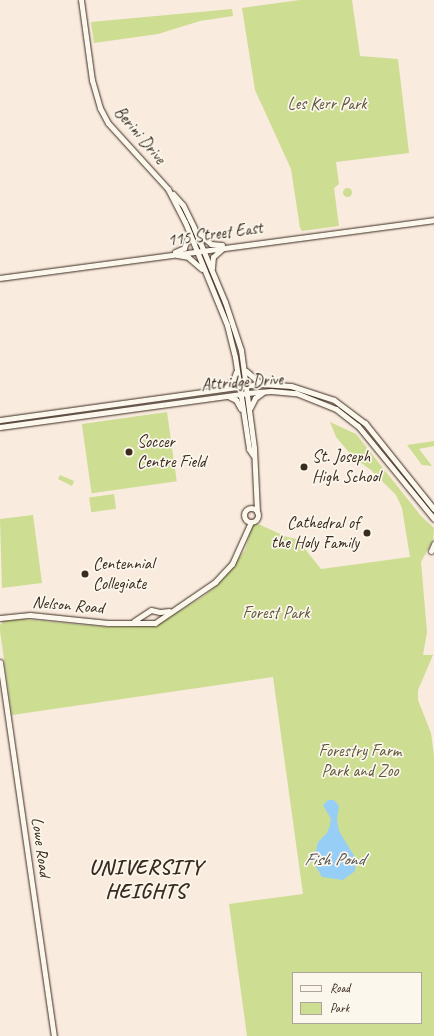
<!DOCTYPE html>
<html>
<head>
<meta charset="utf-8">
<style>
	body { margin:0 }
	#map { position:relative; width:434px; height:1036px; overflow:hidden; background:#f9ebde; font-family:Caveat,sans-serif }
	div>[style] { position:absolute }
	.green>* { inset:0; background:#cddd92; transform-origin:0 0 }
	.round { border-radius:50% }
	.water>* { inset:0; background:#97cef6 }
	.roads { filter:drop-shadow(0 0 1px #3b2a1e) drop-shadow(0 0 1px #3b2a1e) }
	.secondary>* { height:5px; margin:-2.5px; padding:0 2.5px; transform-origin:2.5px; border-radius:2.5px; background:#fbf7ec }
	.secondary>.ring { margin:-2.5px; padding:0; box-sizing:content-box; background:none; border:5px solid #fbf7ec; border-radius:50% }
	.dots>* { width:11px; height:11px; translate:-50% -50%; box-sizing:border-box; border:2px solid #fbf7ec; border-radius:50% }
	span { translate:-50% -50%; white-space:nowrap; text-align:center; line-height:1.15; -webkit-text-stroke:3.5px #fbf7ec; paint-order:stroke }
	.park-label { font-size:17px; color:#60573b }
	.street-label { font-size:17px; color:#3b2a1e }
	.poi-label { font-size:17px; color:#3b2a1e }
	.left { translate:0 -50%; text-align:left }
	.right { translate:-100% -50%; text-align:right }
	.water-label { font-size:18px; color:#525354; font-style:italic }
	.district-label { font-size:21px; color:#3b2a1e; font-weight:700; letter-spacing:1px }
	.legend { position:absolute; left:292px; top:972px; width:130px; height:52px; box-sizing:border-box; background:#fbf7ec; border:1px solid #aea59a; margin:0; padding:5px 7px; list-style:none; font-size:12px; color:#3b2a1e }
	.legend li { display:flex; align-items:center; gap:8px; height:20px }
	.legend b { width:20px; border:1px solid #aea59a }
</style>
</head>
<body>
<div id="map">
	<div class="green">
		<div style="clip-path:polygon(300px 0,352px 0,360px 56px,398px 59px,409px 153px,336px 162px,339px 184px,334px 188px,339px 226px,302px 231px,300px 228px,291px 169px,255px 90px,242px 8px)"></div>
		<div style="clip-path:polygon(232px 9px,233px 16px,200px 21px,158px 34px,94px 43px,91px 22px)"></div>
		<div class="round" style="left:342.5px;top:187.5px;width:9px;height:9px"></div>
		<div style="left:167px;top:412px;width:70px;height:86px;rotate:82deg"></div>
		<div style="clip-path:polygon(evenodd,330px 422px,356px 434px,421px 516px,434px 528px,433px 540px,421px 562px,427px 632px,423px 655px,433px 655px,418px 690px,418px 700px,431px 733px,434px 756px,434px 1036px,247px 1036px,229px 904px,303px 894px,273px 677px,12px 715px,0 631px,0 625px,4px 621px,23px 619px,105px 627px,155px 626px,204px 596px,217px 585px,245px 550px,252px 526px,256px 523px,287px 537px,297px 539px,321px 569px,410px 557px,402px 508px,396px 495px,371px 470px,353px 457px,336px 437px,330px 422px,293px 973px,421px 973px,421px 1023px,293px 1023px,293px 973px)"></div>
		<div style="clip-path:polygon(434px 441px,434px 446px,419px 449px,432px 466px,422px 465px,407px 445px)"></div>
		<div style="clip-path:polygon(60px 475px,74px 481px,72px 486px,58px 479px)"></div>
		<div style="left:114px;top:494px;width:15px;height:25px;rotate:82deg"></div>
		<div style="clip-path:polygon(33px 515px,42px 583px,2px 588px,0 519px)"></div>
	</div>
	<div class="water">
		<div style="clip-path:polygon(328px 800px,334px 800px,339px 806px,337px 819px,339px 831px,356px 859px,355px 871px,343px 880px,322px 877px,313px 862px,318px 842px,327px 833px,330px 825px,331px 819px,323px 805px)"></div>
	</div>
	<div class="roads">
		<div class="secondary">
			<div style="left:81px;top:0;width:81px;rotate:82.2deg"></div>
			<div style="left:92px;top:80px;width:29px;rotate:74deg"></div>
			<div style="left:100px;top:108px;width:17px;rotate:62deg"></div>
			<div style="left:108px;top:123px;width:89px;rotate:47.7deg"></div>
			<div style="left:168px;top:189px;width:37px;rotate:63deg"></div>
			<div style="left:185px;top:222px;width:111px;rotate:67.8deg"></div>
			<div style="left:227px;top:325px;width:33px;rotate:76deg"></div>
			<div style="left:235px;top:357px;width:93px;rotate:81.3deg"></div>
			<div style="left:249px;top:449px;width:7px;rotate:56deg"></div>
			<div style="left:173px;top:194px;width:15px;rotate:48deg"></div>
			<div style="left:183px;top:205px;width:25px;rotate:64deg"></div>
			<div style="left:194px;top:228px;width:80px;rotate:67.3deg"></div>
			<div style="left:225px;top:302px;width:51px;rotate:71.6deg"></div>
			<div style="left:241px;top:350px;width:99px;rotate:82.4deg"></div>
			<div style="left:254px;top:448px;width:64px;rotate:87.3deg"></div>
			<div style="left:198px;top:233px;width:17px;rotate:40deg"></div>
			<div style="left:211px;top:244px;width:11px;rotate:5deg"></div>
			<div style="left:175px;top:252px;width:10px;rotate:-24deg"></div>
			<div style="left:184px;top:248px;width:15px;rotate:-70deg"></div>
			<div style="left:177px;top:255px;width:11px;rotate:10deg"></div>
			<div style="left:188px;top:257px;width:18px;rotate:41deg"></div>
			<div style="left:212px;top:268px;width:11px;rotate:-85deg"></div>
			<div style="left:213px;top:257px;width:12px;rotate:-42deg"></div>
			<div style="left:0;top:278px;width:438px;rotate:-7.6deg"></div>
			<div style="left:246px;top:371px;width:20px;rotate:41deg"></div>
			<div style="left:224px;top:388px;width:11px;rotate:-38deg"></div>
			<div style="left:233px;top:381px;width:9px;rotate:-72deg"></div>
			<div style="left:228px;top:396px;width:9px;rotate:27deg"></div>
			<div style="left:236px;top:400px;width:10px;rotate:61deg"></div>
			<div style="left:250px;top:408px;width:11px;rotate:-63deg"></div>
			<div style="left:255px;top:398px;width:9px;rotate:-36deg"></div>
			<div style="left:0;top:420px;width:263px;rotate:-7.9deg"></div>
			<div style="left:261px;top:384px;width:30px;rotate:4deg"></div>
			<div style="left:291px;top:386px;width:45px;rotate:18deg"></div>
			<div style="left:334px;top:400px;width:39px;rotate:37deg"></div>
			<div style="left:365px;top:423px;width:110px;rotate:51.3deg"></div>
			<div style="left:0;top:427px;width:249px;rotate:-7.8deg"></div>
			<div style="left:247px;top:393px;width:24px;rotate:-5deg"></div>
			<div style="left:271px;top:391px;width:25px;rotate:5deg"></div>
			<div style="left:296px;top:393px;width:43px;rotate:21.8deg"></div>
			<div style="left:336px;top:409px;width:28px;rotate:38deg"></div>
			<div style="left:358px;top:426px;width:120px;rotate:50.7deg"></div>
			<div class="ring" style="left:244px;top:508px;width:9px;height:9px"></div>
			<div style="left:431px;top:551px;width:8px;rotate:-67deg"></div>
			<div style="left:0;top:618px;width:30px;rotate:-6deg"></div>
			<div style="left:30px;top:615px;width:78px;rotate:5.9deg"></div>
			<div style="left:108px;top:623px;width:47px"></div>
			<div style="left:155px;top:623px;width:73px;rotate:-34.3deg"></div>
			<div style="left:215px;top:582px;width:25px;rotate:-47deg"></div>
			<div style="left:232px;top:564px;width:46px;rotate:-65.7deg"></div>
			<div style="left:134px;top:621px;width:20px;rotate:-33deg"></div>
			<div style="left:151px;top:610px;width:9px;rotate:13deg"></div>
			<div style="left:160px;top:612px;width:9px;rotate:-6deg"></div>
			<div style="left:0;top:662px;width:378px;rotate:81.8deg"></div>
		</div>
	</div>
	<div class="dots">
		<div style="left:129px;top:452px;background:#3b2a1e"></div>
		<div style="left:304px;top:467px;background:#3b2a1e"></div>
		<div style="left:367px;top:533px;background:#3b2a1e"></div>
		<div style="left:85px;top:574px;background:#3b2a1e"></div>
	</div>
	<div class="park-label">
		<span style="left:327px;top:104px">Les Kerr Park</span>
		<span style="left:276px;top:613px">Forest Park</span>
		<span style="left:360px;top:761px">Forestry Farm<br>Park and Zoo</span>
	</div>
	<div class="street-label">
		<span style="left:140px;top:135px;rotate:50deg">Berini Drive</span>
		<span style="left:215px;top:234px;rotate:-8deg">115 Street East</span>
		<span style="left:242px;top:382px;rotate:-4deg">Attridge Drive</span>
		<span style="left:68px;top:605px;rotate:5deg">Nelson Road</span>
		<span style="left:41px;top:847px;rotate:82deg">Lowe Road</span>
	</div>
	<div class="poi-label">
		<span class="left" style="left:137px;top:452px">Soccer<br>Centre Field</span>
		<span class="left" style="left:312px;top:467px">St. Joseph<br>High School</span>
		<span class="right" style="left:359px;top:533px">Cathedral of<br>the Holy Family</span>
		<span class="left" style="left:93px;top:574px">Centennial<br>Collegiate</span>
	</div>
	<div class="water-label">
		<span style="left:334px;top:859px">Fish Pond</span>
	</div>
	<div class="district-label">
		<span style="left:146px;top:879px">UNIVERSITY<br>HEIGHTS</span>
	</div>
	<ul class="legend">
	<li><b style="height:5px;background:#fbf7ec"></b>Road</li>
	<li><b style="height:11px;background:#cddd92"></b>Park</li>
	</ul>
</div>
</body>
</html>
